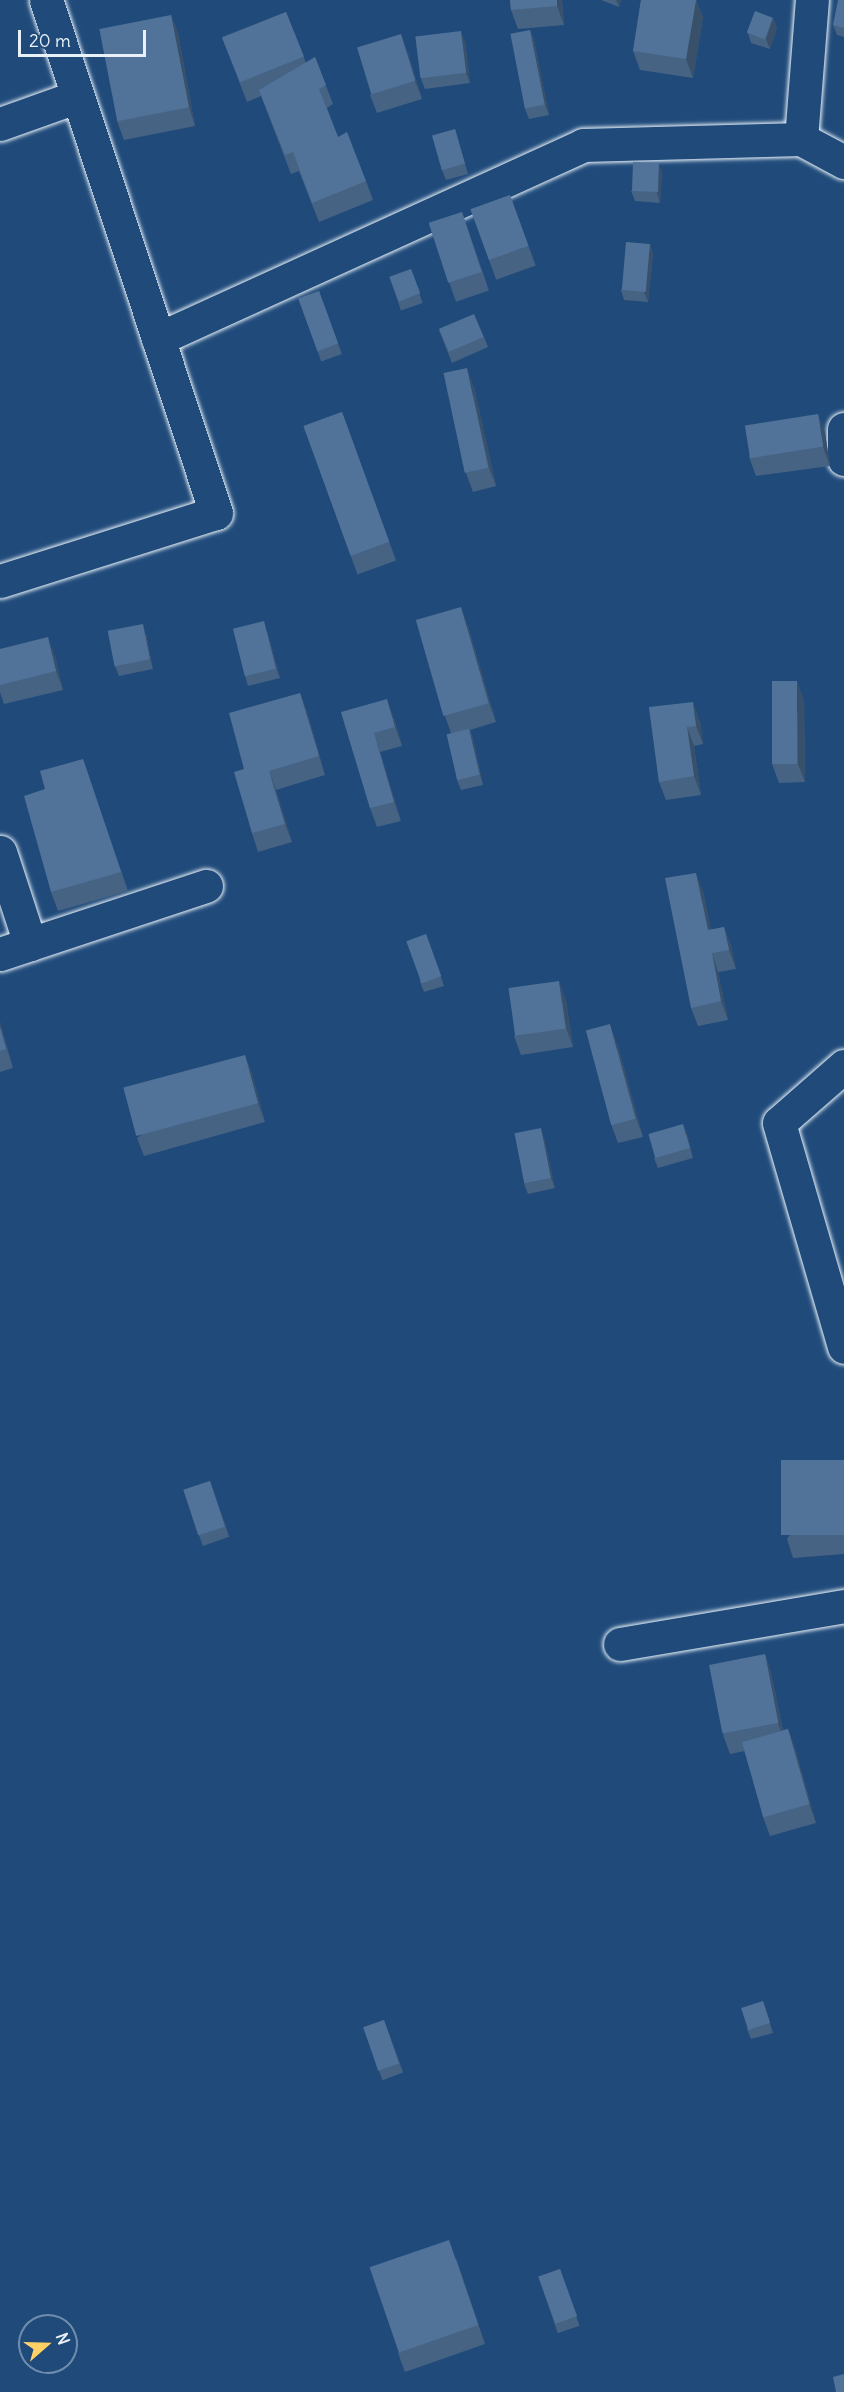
<!DOCTYPE html>
<html>
<head>
<meta charset="utf-8">
<style>
	body { margin:0 }
	#map { position:relative; width:844px; height:2392px; overflow:hidden; background:#1f4a7a; font-family:Delius,sans-serif }
	div>[style] { position:absolute }
	.roads { filter:drop-shadow(0 0 2px #e8f1f8) drop-shadow(0 0 2px #e8f1f8) }
	.minor>* { height:33px; margin:-16.5px; padding:0 16.5px; transform-origin:16.5px; border-radius:16.5px; background:#1f4a7a }
	.wall>* { inset:0; background:#466384; transform-origin:0 0 }
	.shaded-wall>* { inset:0; background:#39506b }
	.building>* { inset:0; background:#517399; transform-origin:0 0 }
	span { translate:-50% -50%; white-space:nowrap; text-align:center; line-height:1.15; -webkit-text-stroke:4.5px #1f4a7a; paint-order:stroke }
	.north { position:absolute; left:18px; top:2314px; width:60px; height:60px; box-sizing:border-box; background:#1f4a7a; border:2px solid #6f8dac; border-radius:50%; rotate:70deg; font-size:16px; font-weight:700; line-height:24px; text-align:center; color:#e8f1f8 }
	.north::after { content:''; display:block; margin:auto; width:21px; height:27px; background:#ffd166; clip-path:polygon(50% 0,100% 100%,50% 72%,0 100%) }
	.scale { position:absolute; left:18px; top:30px; width:128px; height:27px; box-sizing:border-box; border:3px solid #e8f1f8; border-top:0; padding-left:8px; font-size:18px; line-height:21px; white-space:nowrap; color:#e8f1f8; -webkit-text-stroke:4px #1f4a7a; paint-order:stroke }
</style>
</head>
<body>
<div id="map">
	<div class="roads">
		<div class="minor">
			<div style="left:0;top:124px;width:81px;rotate:-19.6deg"></div>
			<div style="left:801px;top:139px;width:139px;rotate:-85.5deg"></div>
			<div style="left:158px;top:339px;width:467px;rotate:-24.5deg"></div>
			<div style="left:583px;top:145px;width:218px;rotate:-1.6deg"></div>
			<div style="left:801px;top:139px;width:49px;rotate:28.1deg"></div>
			<div style="left:844px;top:429px;width:30px;rotate:90deg"></div>
			<div style="left:0;top:581px;width:226px;rotate:-17.5deg"></div>
			<div style="left:216px;top:513px;width:540px;rotate:-108.33deg"></div>
			<div style="left:0;top:852px;width:97px;rotate:71.9deg"></div>
			<div style="left:0;top:954px;width:217px;rotate:-18.3deg"></div>
			<div style="left:844px;top:1066px;width:86px;rotate:138.8deg"></div>
			<div style="left:779px;top:1123px;width:233px;rotate:73.8deg"></div>
			<div style="left:620px;top:1644px;width:227px;rotate:-9.6deg"></div>
		</div>
	</div>
	<div class="wall">
		<div style="clip-path:polygon(510px 0,562px 0,564px 25px,518px 29px,511px 10px)"></div>
		<div style="clip-path:polygon(601px 0,621px 0,619px 7px)"></div>
		<div style="clip-path:polygon(641px 0,696px 0,703px 17px,693px 78px,640px 70px,633px 51px)"></div>
		<div style="clip-path:polygon(844px 0,844px 37px,837px 35px,833px 25px)"></div>
		<div style="clip-path:polygon(286px 12px,306px 63px,315px 57px,333px 104px,327px 108px,338px 137px,366px 181px,373px 200px,319px 222px,299px 171px,291px 174px,261px 96px,247px 102px,222px 37px)"></div>
		<div style="clip-path:polygon(171px 15px,178px 33px,195px 126px,124px 140px,117px 121px)"></div>
		<div style="clip-path:polygon(773px 18px,777px 28px,770px 49px,751px 43px,748px 33px)"></div>
		<div style="clip-path:polygon(530px 30px,534px 40px,549px 115px,529px 119px,525px 109px)"></div>
		<div style="clip-path:polygon(465px 41px,470px 83px,425px 89px,421px 79px)"></div>
		<div style="clip-path:polygon(408px 53px,422px 99px,377px 113px,370px 95px)"></div>
		<div style="clip-path:polygon(455px 129px,468px 174px,446px 180px,442px 170px)"></div>
		<div style="clip-path:polygon(662px 173px,660px 203px,635px 201px,631px 191px)"></div>
		<div style="left:510px;top:195px;width:75px;height:42px;rotate:70deg"></div>
		<div style="left:462px;top:212px;width:83px;height:35px;rotate:71deg"></div>
		<div style="clip-path:polygon(650px 244px,653px 254px,648px 302px,624px 300px,621px 290px)"></div>
		<div style="left:411px;top:269px;width:36px;height:23px;rotate:71deg"></div>
		<div style="left:319px;top:291px;width:67px;height:22px;rotate:70deg"></div>
		<div style="clip-path:polygon(439px 330px,484px 337px,488px 347px,452px 363px)"></div>
		<div style="clip-path:polygon(474px 387px,496px 486px,473px 492px,466px 473px)"></div>
		<div style="left:342px;top:412px;width:158px;height:41px;rotate:70deg"></div>
		<div style="clip-path:polygon(818px 414px,825px 433px,830px 466px,756px 476px,749px 457px)"></div>
		<div style="clip-path:polygon(468px 626px,496px 722px,470px 730px,473px 739px,483px 785px,461px 790px,457px 780px,451px 733px,445px 716px)"></div>
		<div style="clip-path:polygon(267px 631px,280px 678px,248px 686px,245px 676px)"></div>
		<div style="clip-path:polygon(146px 634px,153px 669px,119px 676px,115px 666px)"></div>
		<div style="clip-path:polygon(0 649px,55px 656px,63px 690px,4px 704px,0 692px)"></div>
		<div style="clip-path:polygon(300px 693px,307px 712px,325px 775px,276px 790px,292px 842px,258px 852px,252px 833px,244px 769px)"></div>
		<div style="clip-path:polygon(804px 700px,805px 782px,779px 783px,772px 764px)"></div>
		<div style="clip-path:polygon(649px 707px,700px 721px,703px 744px,694px 746px,701px 795px,666px 800px,659px 782px)"></div>
		<div style="clip-path:polygon(341px 712px,394px 718px,402px 746px,380px 752px,401px 821px,377px 827px,370px 808px)"></div>
		<div style="clip-path:polygon(83px 759px,128px 891px,58px 911px,51px 892px,45px 789px)"></div>
		<div style="clip-path:polygon(703px 891px,711px 930px,724px 927px,731px 946px,736px 969px,718px 972px,728px 1020px,698px 1026px,691px 1008px)"></div>
		<div style="clip-path:polygon(426px 934px,444px 986px,424px 992px,420px 982px)"></div>
		<div style="clip-path:polygon(566px 1000px,573px 1047px,521px 1055px,514px 1036px)"></div>
		<div style="clip-path:polygon(0 1022px,13px 1068px,0 1072px)"></div>
		<div style="clip-path:polygon(617px 1043px,643px 1137px,618px 1143px,611px 1124px)"></div>
		<div style="clip-path:polygon(245px 1055px,252px 1074px,265px 1122px,144px 1156px,137px 1138px)"></div>
		<div style="clip-path:polygon(687px 1134px,693px 1158px,658px 1168px,654px 1158px)"></div>
		<div style="clip-path:polygon(544px 1138px,555px 1188px,528px 1194px,524px 1184px)"></div>
		<div style="clip-path:polygon(844px 1460px,844px 1554px,793px 1558px,787px 1539px)"></div>
		<div style="left:210px;top:1481px;width:59px;height:28px;rotate:71deg"></div>
		<div style="clip-path:polygon(765px 1654px,771px 1673px,783px 1730px,788px 1729px,795px 1748px,816px 1823px,770px 1836px,763px 1817px,745px 1751px,730px 1754px,723px 1735px)"></div>
		<div style="clip-path:polygon(763px 2001px,773px 2033px,751px 2039px,747px 2029px)"></div>
		<div style="left:384px;top:2020px;width:56px;height:22px;rotate:70deg"></div>
		<div style="clip-path:polygon(456px 2258px,485px 2344px,405px 2372px,398px 2353px)"></div>
		<div style="left:560px;top:2269px;width:60px;height:23px;rotate:71deg"></div>
	</div>
	<div class="shaded-wall">
		<div style="clip-path:polygon(557px 0,562px 0,564px 25px,557px 6px)"></div>
		<div style="clip-path:polygon(616px 0,621px 0,619px 7px)"></div>
		<div style="clip-path:polygon(696px 0,703px 17px,693px 78px,686px 59px)"></div>
		<div style="clip-path:polygon(171px 15px,178px 33px,195px 126px,189px 107px)"></div>
		<div style="clip-path:polygon(773px 18px,777px 28px,770px 49px,766px 39px)"></div>
		<div style="clip-path:polygon(530px 30px,534px 40px,549px 115px,545px 105px)"></div>
		<div style="clip-path:polygon(461px 31px,465px 41px,470px 83px,466px 73px)"></div>
		<div style="clip-path:polygon(401px 34px,408px 53px,422px 99px,415px 81px)"></div>
		<div style="clip-path:polygon(659px 163px,662px 173px,660px 203px,657px 193px)"></div>
		<div style="clip-path:polygon(650px 244px,653px 254px,648px 302px,644px 292px)"></div>
		<div style="clip-path:polygon(467px 368px,474px 387px,496px 486px,489px 468px)"></div>
		<div style="clip-path:polygon(818px 414px,825px 433px,830px 466px,823px 447px)"></div>
		<div style="clip-path:polygon(461px 607px,468px 626px,496px 722px,489px 703px)"></div>
		<div style="clip-path:polygon(264px 621px,267px 631px,280px 678px,276px 668px)"></div>
		<div style="clip-path:polygon(143px 624px,146px 634px,153px 669px,150px 659px)"></div>
		<div style="clip-path:polygon(48px 637px,55px 656px,63px 690px,56px 671px)"></div>
		<div style="clip-path:polygon(797px 681px,804px 700px,805px 782px,798px 764px)"></div>
		<div style="clip-path:polygon(300px 693px,307px 712px,325px 775px,319px 756px)"></div>
		<div style="clip-path:polygon(387px 699px,394px 718px,402px 746px,395px 727px)"></div>
		<div style="clip-path:polygon(693px 702px,700px 721px,703px 744px,696px 726px)"></div>
		<div style="clip-path:polygon(687px 727px,694px 746px,701px 795px,694px 776px)"></div>
		<div style="clip-path:polygon(469px 729px,473px 739px,483px 785px,480px 775px)"></div>
		<div style="clip-path:polygon(374px 733px,380px 752px,401px 821px,394px 802px)"></div>
		<div style="clip-path:polygon(269px 771px,276px 790px,292px 842px,285px 824px)"></div>
		<div style="clip-path:polygon(696px 873px,703px 891px,715px 949px,708px 930px)"></div>
		<div style="clip-path:polygon(724px 927px,731px 946px,736px 969px,729px 950px)"></div>
		<div style="clip-path:polygon(712px 953px,718px 972px,728px 1020px,721px 1001px)"></div>
		<div style="clip-path:polygon(559px 981px,566px 1000px,573px 1047px,566px 1028px)"></div>
		<div style="clip-path:polygon(0 1022px,13px 1068px,0 1027px)"></div>
		<div style="clip-path:polygon(610px 1024px,617px 1043px,643px 1137px,636px 1118px)"></div>
		<div style="clip-path:polygon(245px 1055px,252px 1074px,265px 1122px,258px 1103px)"></div>
		<div style="clip-path:polygon(683px 1124px,687px 1134px,693px 1158px,690px 1148px)"></div>
		<div style="clip-path:polygon(541px 1128px,544px 1138px,555px 1188px,551px 1178px)"></div>
		<div style="clip-path:polygon(765px 1654px,771px 1673px,785px 1742px,778px 1723px)"></div>
		<div style="clip-path:polygon(788px 1729px,795px 1748px,816px 1823px,809px 1804px)"></div>
	</div>
	<div class="building">
		<div style="clip-path:polygon(510px 0,557px 0,557px 6px,511px 10px)"></div>
		<div style="clip-path:polygon(641px 0,696px 0,686px 59px,633px 51px)"></div>
		<div style="clip-path:polygon(838px 0,844px 0,844px 28px,833px 25px)"></div>
		<div style="left:755px;top:11px;width:19px;height:23px;rotate:21deg"></div>
		<div style="left:286px;top:12px;width:48px;height:69px;rotate:68deg"></div>
		<div style="left:171px;top:15px;width:94px;height:73px;rotate:79deg"></div>
		<div style="left:530px;top:30px;width:76px;height:20px;rotate:79deg"></div>
		<div style="left:461px;top:31px;width:42px;height:46px;rotate:83deg"></div>
		<div style="left:401px;top:34px;width:49px;height:46px;rotate:73deg"></div>
		<div style="clip-path:polygon(315px 57px,326px 85px,319px 89px,338px 137px,347px 132px,366px 181px,312px 203px,293px 152px,285px 155px,259px 90px)"></div>
		<div style="left:455px;top:129px;width:36px;height:24px;rotate:74deg"></div>
		<div style="left:633px;top:162px;width:26px;height:29px;rotate:2deg"></div>
		<div style="left:510px;top:195px;width:54px;height:42px;rotate:70deg"></div>
		<div style="left:462px;top:212px;width:63px;height:35px;rotate:72deg"></div>
		<div style="left:626px;top:242px;width:24px;height:48px;rotate:5deg"></div>
		<div style="left:411px;top:269px;width:26px;height:23px;rotate:69deg"></div>
		<div style="left:319px;top:291px;width:56px;height:22px;rotate:70deg"></div>
		<div style="left:474px;top:314px;width:25px;height:38px;rotate:67deg"></div>
		<div style="left:467px;top:368px;width:102px;height:24px;rotate:78deg"></div>
		<div style="left:342px;top:412px;width:138px;height:41px;rotate:70deg"></div>
		<div style="left:818px;top:414px;width:33px;height:74px;rotate:81deg"></div>
		<div style="left:461px;top:607px;width:100px;height:47px;rotate:74deg"></div>
		<div style="left:264px;top:621px;width:49px;height:32px;rotate:76deg"></div>
		<div style="left:143px;top:624px;width:36px;height:36px;rotate:79deg"></div>
		<div style="clip-path:polygon(48px 637px,56px 671px,0 685px,0 649px)"></div>
		<div style="left:772px;top:681px;width:25px;height:83px"></div>
		<div style="clip-path:polygon(300px 693px,319px 756px,269px 771px,285px 824px,252px 833px,234px 772px,244px 769px,229px 713px)"></div>
		<div style="clip-path:polygon(387px 699px,395px 727px,374px 733px,394px 802px,370px 808px,341px 712px)"></div>
		<div style="clip-path:polygon(693px 702px,696px 726px,687px 727px,694px 776px,659px 782px,649px 707px)"></div>
		<div style="left:469px;top:729px;width:47px;height:23px;rotate:77deg"></div>
		<div style="clip-path:polygon(83px 759px,121px 872px,51px 892px,24px 796px,45px 789px,40px 771px)"></div>
		<div style="clip-path:polygon(696px 873px,708px 930px,724px 927px,729px 950px,712px 953px,721px 1001px,691px 1008px,665px 878px)"></div>
		<div style="left:426px;top:934px;width:45px;height:21px;rotate:70deg"></div>
		<div style="left:559px;top:981px;width:48px;height:51px;rotate:82deg"></div>
		<div style="left:610px;top:1024px;width:98px;height:25px;rotate:75deg"></div>
		<div style="clip-path:polygon(0 1027px,6px 1049px,0 1051px)"></div>
		<div style="left:245px;top:1055px;width:50px;height:126px;rotate:75deg"></div>
		<div style="left:683px;top:1124px;width:25px;height:36px;rotate:74deg"></div>
		<div style="left:541px;top:1128px;width:51px;height:27px;rotate:79deg"></div>
		<div style="left:844px;top:1460px;width:75px;height:63px;rotate:90deg"></div>
		<div style="left:210px;top:1481px;width:48px;height:28px;rotate:72deg"></div>
		<div style="left:765px;top:1654px;width:70px;height:57px;rotate:79deg"></div>
		<div style="left:788px;top:1729px;width:78px;height:48px;rotate:74deg"></div>
		<div style="left:763px;top:2001px;width:23px;height:23px;rotate:72deg"></div>
		<div style="left:384px;top:2020px;width:46px;height:22px;rotate:71deg"></div>
		<div style="left:449px;top:2240px;width:90px;height:84px;rotate:71deg"></div>
		<div style="left:560px;top:2269px;width:50px;height:23px;rotate:70deg"></div>
		<div style="clip-path:polygon(844px 2374px,844px 2392px,836px 2392px,833px 2377px)"></div>
	</div>
	<div class="north">N</div>
	<div class="scale">20 m</div>
</div>
</body>
</html>
